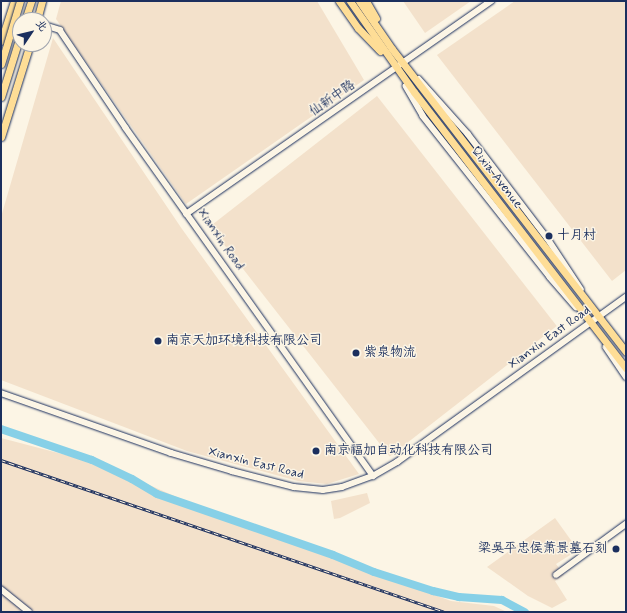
<!DOCTYPE html>
<html>
<head>
<meta charset="utf-8">
<style>
	body { margin:0 }
	#map { position:relative; width:627px; height:613px; overflow:hidden; background:#fcf5e5; font-family:Mynerve,"LXGW WenKai TC",sans-serif }
	div>[style] { position:absolute }
	.built>* { inset:0; background:#f3e1cb; transform-origin:0 0 }
	.river>* { height:8px; margin:-4px; padding:0 4px; transform-origin:4px; border-radius:4px; background:#87d0e7 }
	.roads { filter:drop-shadow(0 0 1px #1b2f5e) drop-shadow(0 0 1px #1b2f5e) }
	.minor>* { height:5.5px; margin:-2.75px; padding:0 2.75px; transform-origin:2.75px; border-radius:2.75px; background:#fcf5e5 }
	.major>* { height:7px; margin:-3.5px; padding:0 3.5px; transform-origin:3.5px; border-radius:3.5px; background:#fedd96 }
	.rail>* { height:3px; margin-top:-1.5px; transform-origin:0; background:repeating-linear-gradient(90deg,#fcf5e5 0 4.5px,#1b2f5e 0 9px); box-sizing:border-box; border-block:1px solid #1b2f5e }
	.bridges { filter:drop-shadow(0 0 1px #1b2f5e) drop-shadow(0 0 1px #1b2f5e) }
	.major-bridge>* { height:7px; margin:-3.5px; padding:0 3.5px; transform-origin:3.5px; border-radius:3.5px; background:#fedd96 }
	.dots>* { width:11px; height:11px; translate:-50% -50%; box-sizing:border-box; border:2px solid #fcf5e5; border-radius:50% }
	span { translate:-50% -50%; white-space:nowrap; text-align:center; line-height:1.15; -webkit-text-stroke:3px #fcf5e5; paint-order:stroke }
	.street-label { font-size:13px; color:#1b2f5e }
	.poi-label { font-size:13px; color:#1b2f5e }
	.left { translate:0 -50%; text-align:left }
	.right { translate:-100% -50%; text-align:right }
	.frame { position:absolute; inset:0; border:2px solid #1b2f5e; pointer-events:none }
	.north { position:absolute; left:12px; top:12px; width:40px; height:40px; box-sizing:border-box; background:#fcf5e5; border:1px solid #a2a6af; border-radius:50%; rotate:55deg; font-size:11px; font-weight:700; line-height:16px; text-align:center; color:#1b2f5e }
	.north::after { content:''; display:block; margin:auto; width:14px; height:18px; background:#1b2f5e; clip-path:polygon(50% 0,100% 100%,50% 72%,0 100%) }
</style>
</head>
<body>
<div id="map">
	<div class="built">
		<div style="clip-path:polygon(61px 1px,317px 1px,364px 80px,186px 204px,56px 19px)"></div>
		<div style="clip-path:polygon(403px 1px,471px 1px,425px 33px)"></div>
		<div style="clip-path:polygon(515px 1px,626px 1px,626px 270px,612px 281px,437px 55px)"></div>
		<div style="clip-path:polygon(53px 38px,182px 229px,359px 474px,327px 484px,298px 481px,187px 451px,1px 380px,1px 217px)"></div>
		<div style="left:377px;top:96px;width:292px;height:212px;rotate:52deg"></div>
		<div style="clip-path:polygon(1px 438px,104px 465px,238px 524px,451px 601px,494px 606px,507px 612px,1px 612px)"></div>
		<div style="clip-path:polygon(367px 493px,370px 503px,340px 518px,334px 519px,331px 501px)"></div>
		<div style="clip-path:polygon(555px 518px,578px 550px,556px 564px,564px 575px,555px 581px,567px 600px,552px 608px,528px 596px,487px 567px)"></div>
	</div>
	<div class="river">
		<div style="left:1px;top:429px;width:96px;rotate:18.8deg"></div>
		<div style="left:92px;top:460px;width:44px;rotate:25.4deg"></div>
		<div style="left:132px;top:479px;width:29px;rotate:31deg"></div>
		<div style="left:157px;top:494px;width:186px;rotate:19.1deg"></div>
		<div style="left:333px;top:555px;width:44px;rotate:22.5deg"></div>
		<div style="left:374px;top:572px;width:62px;rotate:17.9deg"></div>
		<div style="left:433px;top:591px;width:27px;rotate:13deg"></div>
		<div style="left:459px;top:597px;width:43px;rotate:4deg"></div>
		<div style="left:502px;top:600px;width:26px;rotate:28deg"></div>
	</div>
	<div class="roads">
		<div class="minor">
			<div style="left:44px;top:25px;width:17px;rotate:17deg"></div>
			<div style="left:60px;top:30px;width:118px;rotate:56deg"></div>
			<div style="left:126px;top:128px;width:427px;rotate:54.6deg"></div>
			<div style="left:419px;top:79px;width:74px;rotate:48.3deg"></div>
			<div style="left:468px;top:134px;width:132px;rotate:52.7deg"></div>
			<div style="left:548px;top:239px;width:60px;rotate:56.6deg"></div>
			<div style="left:406px;top:86px;width:34px;rotate:60deg"></div>
			<div style="left:423px;top:116px;width:205px;rotate:51.7deg"></div>
			<div style="left:550px;top:277px;width:40px;rotate:49deg"></div>
			<div style="left:186px;top:214px;width:372px;rotate:-34.9deg"></div>
			<div style="left:606px;top:347px;width:36px;rotate:56deg"></div>
			<div style="left:1px;top:393px;width:180px;rotate:19.4deg"></div>
			<div style="left:171px;top:453px;width:64px;rotate:16.4deg"></div>
			<div style="left:232px;top:471px;width:64px;rotate:14.5deg"></div>
			<div style="left:294px;top:487px;width:29px;rotate:6deg"></div>
			<div style="left:323px;top:490px;width:19px;rotate:-9deg"></div>
			<div style="left:342px;top:487px;width:33px;rotate:-20deg"></div>
			<div style="left:373px;top:476px;width:28px;rotate:-30deg"></div>
			<div style="left:397px;top:462px;width:282px;rotate:-35.8deg"></div>
			<div style="left:556px;top:575px;width:87px;rotate:-36.1deg"></div>
			<div style="left:1px;top:589px;width:36px;rotate:39deg"></div>
		</div>
		<div class="major">
			<div style="left:339px;top:1px;width:33px;rotate:55deg"></div>
			<div style="left:358px;top:28px;width:32px;rotate:46deg"></div>
			<div style="left:350px;top:1px;width:111px;rotate:54.9deg"></div>
			<div style="left:414px;top:92px;width:348px;rotate:52.5deg"></div>
			<div style="left:359px;top:1px;width:58px;rotate:55.5deg"></div>
			<div style="left:392px;top:49px;width:383px;rotate:52.3deg"></div>
			<div style="left:366px;top:1px;width:20px;rotate:60deg"></div>
			<div style="left:25px;top:20px;width:20px;rotate:-72deg"></div>
			<div style="left:37px;top:20px;width:20px;rotate:-75deg"></div>
			<div style="left:6px;top:32px;width:14px;rotate:-8deg"></div>
			<div style="left:1px;top:41px;width:42px;rotate:-72deg"></div>
			<div style="left:1px;top:97px;width:64px;rotate:-72.7deg"></div>
			<div style="left:1px;top:137px;width:97px;rotate:-72.7deg"></div>
		</div>
	</div>
	<div class="rail">
		<div style="left:1px;top:460px;width:468px;rotate:18.9deg"></div>
	</div>
	<div class="bridges">
		<div class="major-bridge">
			<div style="left:1px;top:64px;width:66px;rotate:-73.2deg"></div>
		</div>
	</div>
	<div class="dots">
		<div style="left:549px;top:236px;background:#1b2f5e"></div>
		<div style="left:158px;top:341px;background:#1b2f5e"></div>
		<div style="left:356px;top:353px;background:#1b2f5e"></div>
		<div style="left:316px;top:451px;background:#1b2f5e"></div>
		<div style="left:616px;top:549px;background:#1b2f5e"></div>
	</div>
	<div class="street-label">
		<span style="left:333px;top:99px;rotate:-35deg">仙新中路</span>
		<span style="left:496px;top:178px;rotate:52deg">Qixia Avenue</span>
		<span style="left:220px;top:240px;rotate:55deg">Xianxin Road</span>
		<span style="left:550px;top:338px;rotate:-36deg">Xianxin East Road</span>
		<span style="left:256px;top:464px;rotate:14deg">Xianxin East Road</span>
	</div>
	<div class="poi-label">
		<span class="left" style="left:557px;top:236px">十月村</span>
		<span class="left" style="left:166px;top:341px">南京天加环境科技有限公司</span>
		<span class="left" style="left:364px;top:353px">紫泉物流</span>
		<span class="left" style="left:324px;top:451px">南京福加自动化科技有限公司</span>
		<span class="right" style="left:608px;top:549px">梁吴平忠侯萧景墓石刻</span>
	</div>
	<div class="frame"></div>
	<div class="north">北</div>
</div>
</body>
</html>
